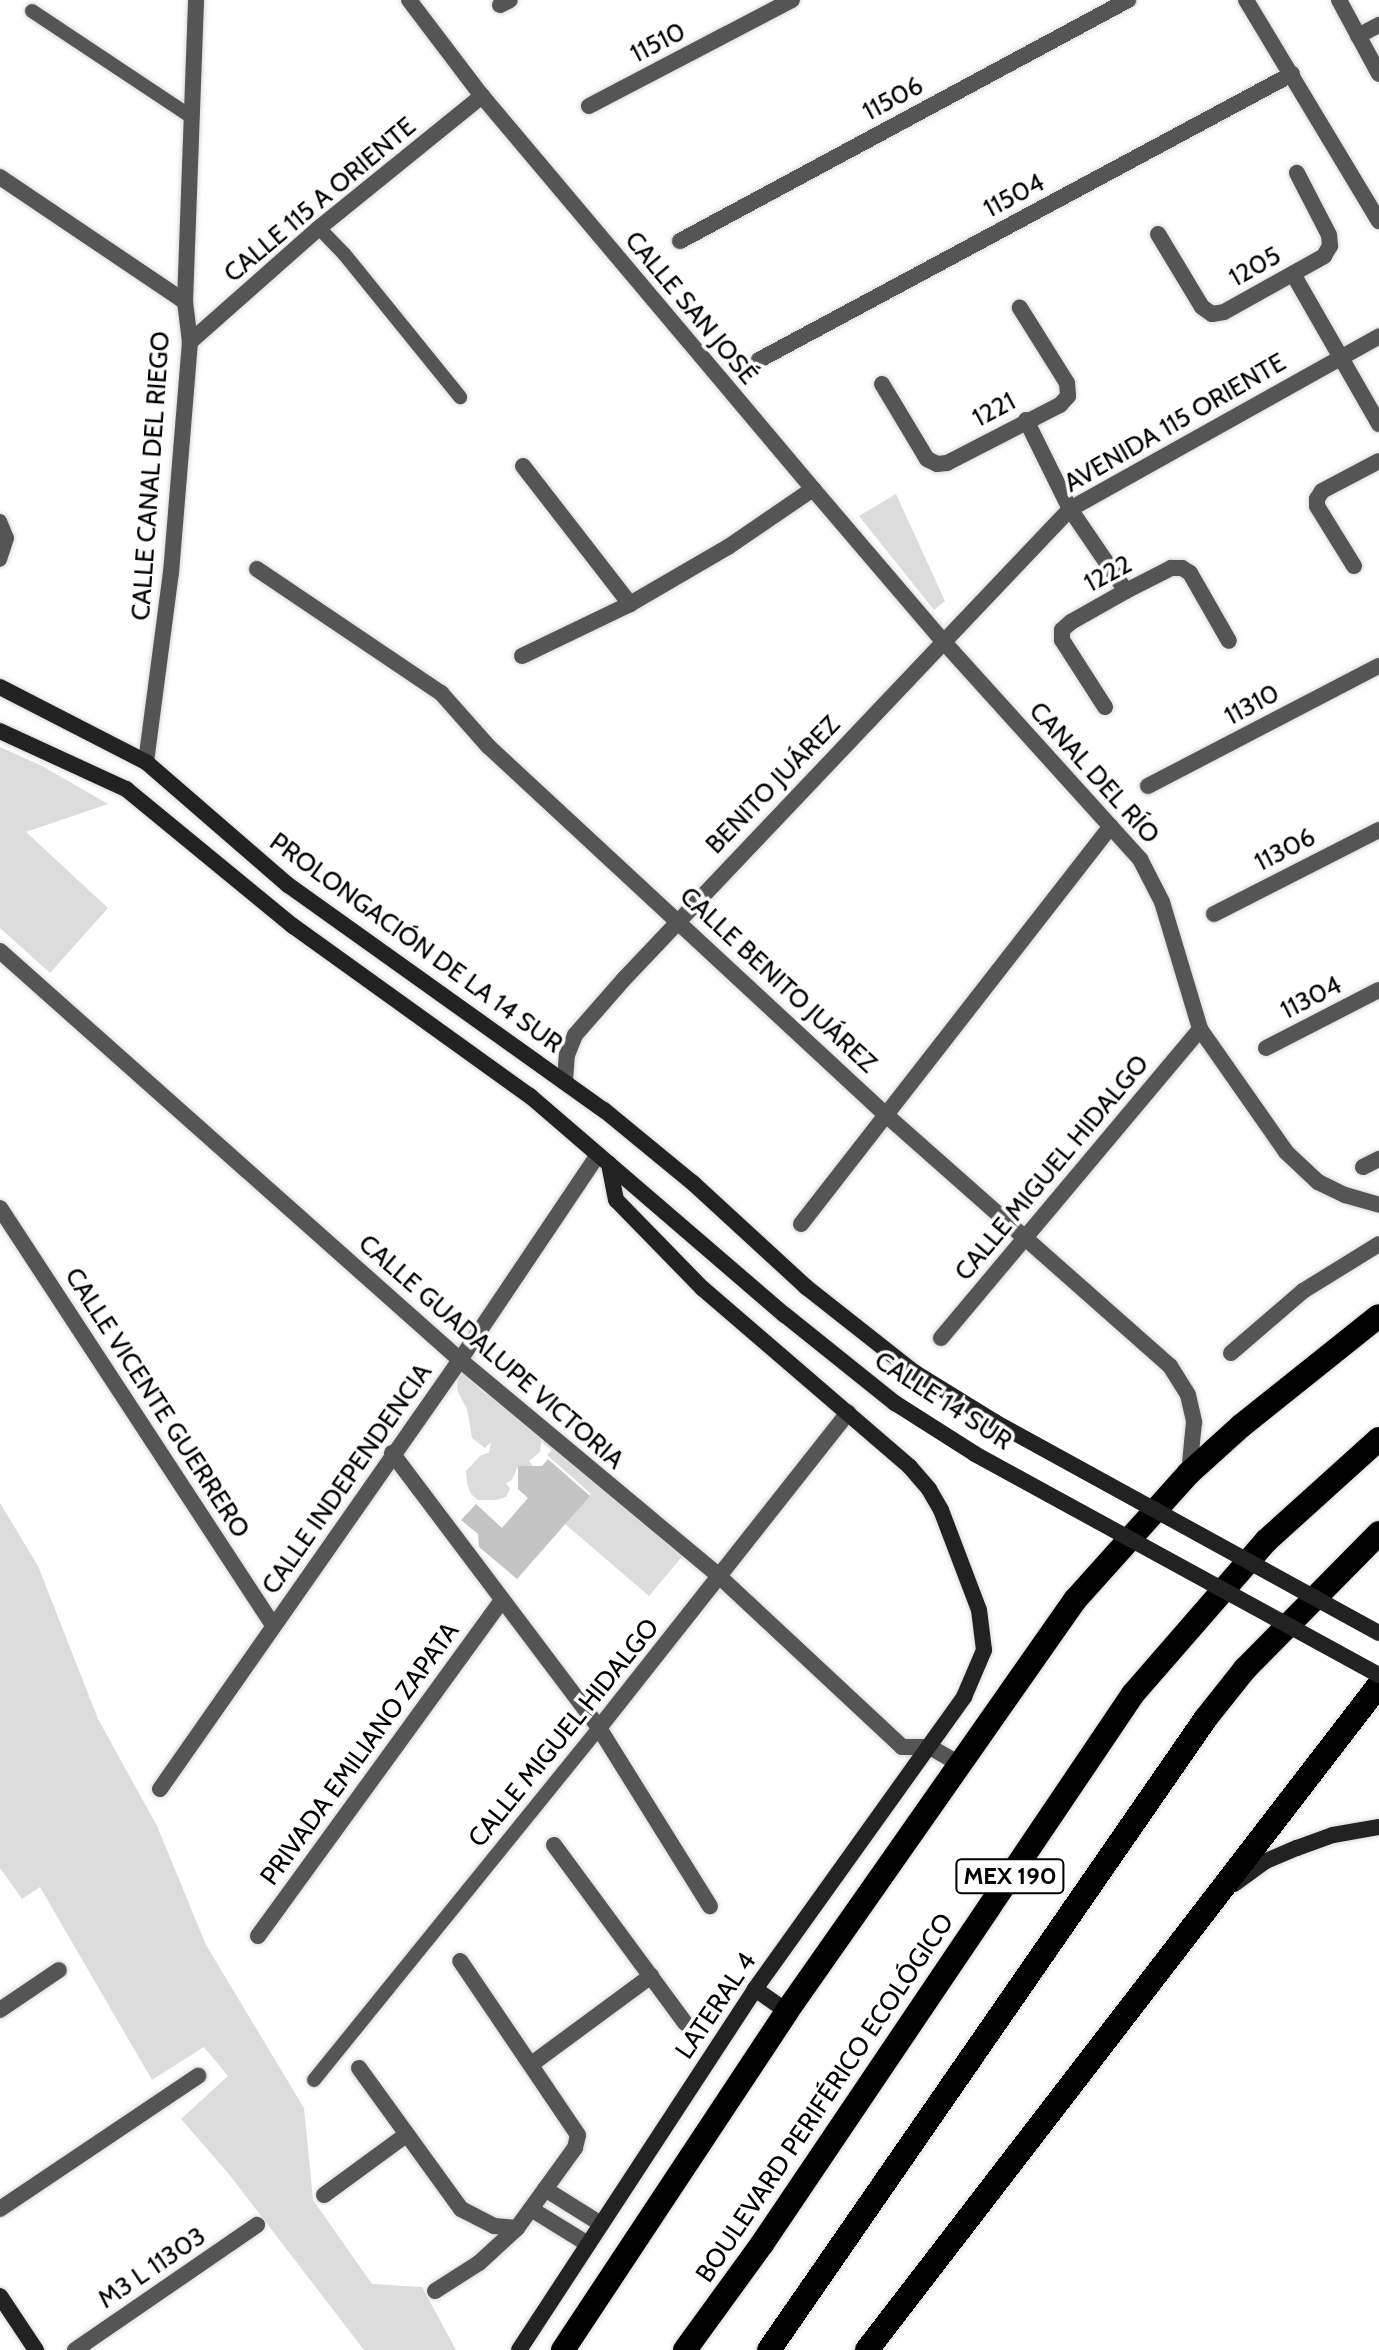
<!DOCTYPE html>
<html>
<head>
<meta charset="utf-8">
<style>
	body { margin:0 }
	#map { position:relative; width:1379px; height:2350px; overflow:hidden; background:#fff; font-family:Cabin,sans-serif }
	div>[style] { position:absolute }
	.green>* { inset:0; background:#dcdcdc }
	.building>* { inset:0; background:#c4c4c4 }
	.roads { filter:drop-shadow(0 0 2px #dbdbdb) drop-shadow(0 0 2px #dbdbdb) }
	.lane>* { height:14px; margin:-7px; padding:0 7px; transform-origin:7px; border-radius:7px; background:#555 }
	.street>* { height:16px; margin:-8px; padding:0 8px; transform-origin:8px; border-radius:8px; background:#555 }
	.secondary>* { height:16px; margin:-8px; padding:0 8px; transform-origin:8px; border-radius:8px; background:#222 }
	.highway>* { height:24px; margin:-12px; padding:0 12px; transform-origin:12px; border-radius:12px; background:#000 }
	.secondary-bridge>* { height:16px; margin:-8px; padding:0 8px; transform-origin:8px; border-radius:8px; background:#222 }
	span { translate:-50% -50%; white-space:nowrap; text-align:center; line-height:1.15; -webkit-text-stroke:7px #fff; paint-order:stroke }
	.shield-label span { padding:2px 6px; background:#fff; border:2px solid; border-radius:6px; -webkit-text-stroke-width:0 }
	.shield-label { font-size:24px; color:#000; font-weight:700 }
	.street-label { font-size:26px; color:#000 }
</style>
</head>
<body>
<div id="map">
	<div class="green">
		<div style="clip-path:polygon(896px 494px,945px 601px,934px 610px,859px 516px)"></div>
		<div style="clip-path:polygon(0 747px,42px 766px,108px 804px,26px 832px,108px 908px,50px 973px,0 928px)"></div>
		<div style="clip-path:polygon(463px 1371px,485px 1394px,498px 1395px,542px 1436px,540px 1452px,529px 1461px,533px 1466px,518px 1466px,512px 1480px,506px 1483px,510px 1489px,506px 1497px,496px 1500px,478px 1500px,471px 1494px,467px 1483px,466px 1471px,481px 1455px,489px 1453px,491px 1442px,485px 1448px,472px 1438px,467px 1409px,457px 1390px,458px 1377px)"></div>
		<div style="clip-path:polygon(545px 1435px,601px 1478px,596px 1487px,602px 1481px,685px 1553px,649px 1596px,565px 1524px,591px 1494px,547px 1455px,552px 1450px,543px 1443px)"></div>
		<div style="clip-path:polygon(0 1503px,38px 1566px,98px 1719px,157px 1826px,206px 1945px,304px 2108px,313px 2200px,372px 2284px,422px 2287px,456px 2350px,364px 2350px,228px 2173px,181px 2119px,228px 2076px,204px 2047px,152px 2080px,40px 1887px,22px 1899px,0 1868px)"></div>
	</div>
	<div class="building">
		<div style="clip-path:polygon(548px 1459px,590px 1496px,517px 1579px,479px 1547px,478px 1534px,461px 1520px,476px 1504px,502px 1528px,528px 1498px,518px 1489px,518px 1466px,542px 1466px)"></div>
	</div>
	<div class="roads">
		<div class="lane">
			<div style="left:32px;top:11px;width:190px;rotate:33.6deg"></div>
			<div style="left:319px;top:228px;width:37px;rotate:46deg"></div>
			<div style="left:345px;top:255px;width:183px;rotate:51deg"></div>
			<div style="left:0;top:521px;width:18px;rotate:68deg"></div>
			<div style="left:7px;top:538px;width:23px;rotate:108deg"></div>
			<div style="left:314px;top:2080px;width:453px;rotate:-51deg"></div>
		</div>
		<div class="street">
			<div style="left:409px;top:0;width:121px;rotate:52.8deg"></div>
			<div style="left:482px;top:96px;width:514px;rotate:49.89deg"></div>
			<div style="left:813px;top:489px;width:200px;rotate:49.5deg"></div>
			<div style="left:943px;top:641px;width:294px;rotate:47.9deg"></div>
			<div style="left:1140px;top:859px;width:48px;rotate:62.9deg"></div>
			<div style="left:1162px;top:902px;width:133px;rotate:73.3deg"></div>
			<div style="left:1200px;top:1029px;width:150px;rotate:55deg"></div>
			<div style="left:1286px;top:1152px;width:44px;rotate:43.2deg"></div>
			<div style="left:1318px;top:1182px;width:30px;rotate:26deg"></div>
			<div style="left:1345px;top:1195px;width:35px;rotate:16deg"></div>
			<div style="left:1246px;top:0;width:258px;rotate:59deg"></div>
			<div style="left:1339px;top:0;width:84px;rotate:61.6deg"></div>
			<div style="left:500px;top:5px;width:11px;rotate:-27deg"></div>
			<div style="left:1358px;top:36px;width:24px;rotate:-28deg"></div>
			<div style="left:589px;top:106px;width:229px;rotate:-27.6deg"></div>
			<div style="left:0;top:177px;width:223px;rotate:34deg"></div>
			<div style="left:1158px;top:234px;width:85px;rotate:58.9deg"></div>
			<div style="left:1202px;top:307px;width:12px;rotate:35deg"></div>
			<div style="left:1212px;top:314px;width:12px;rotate:-9deg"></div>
			<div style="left:1224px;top:312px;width:115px;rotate:-29.2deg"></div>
			<div style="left:1324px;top:256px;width:12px;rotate:-59deg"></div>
			<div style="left:1330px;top:246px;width:11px;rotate:-95deg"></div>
			<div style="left:1329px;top:235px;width:70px;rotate:-117.3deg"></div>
			<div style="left:680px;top:241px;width:509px;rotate:-28.28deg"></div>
			<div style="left:1293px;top:274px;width:173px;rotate:60.2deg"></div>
			<div style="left:190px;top:342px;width:172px;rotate:-41.5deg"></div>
			<div style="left:319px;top:228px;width:210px;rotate:-39deg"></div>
			<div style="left:759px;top:360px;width:605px;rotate:-28.22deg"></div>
			<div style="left:882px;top:384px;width:87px;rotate:59deg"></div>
			<div style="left:927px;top:459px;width:11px;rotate:27deg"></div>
			<div style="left:937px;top:464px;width:10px;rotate:-6deg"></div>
			<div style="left:947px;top:463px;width:127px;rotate:-27.2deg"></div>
			<div style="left:1060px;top:405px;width:12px;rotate:-48deg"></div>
			<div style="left:1068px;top:396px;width:13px;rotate:-94deg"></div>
			<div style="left:1067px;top:383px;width:89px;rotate:-122.1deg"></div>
			<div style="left:1026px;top:420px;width:99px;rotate:63.7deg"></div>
			<div style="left:1070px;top:509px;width:99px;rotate:55.7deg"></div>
			<div style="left:523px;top:466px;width:175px;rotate:52.2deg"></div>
			<div style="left:1354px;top:566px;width:70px;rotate:-121.7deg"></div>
			<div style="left:1317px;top:506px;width:7px;rotate:-90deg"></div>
			<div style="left:1317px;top:499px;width:9px;rotate:-58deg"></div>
			<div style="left:1322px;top:491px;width:64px;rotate:-27.8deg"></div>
			<div style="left:257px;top:569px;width:222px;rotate:34deg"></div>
			<div style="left:441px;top:693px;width:71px;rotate:48.4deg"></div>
			<div style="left:488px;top:746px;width:541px;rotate:42.83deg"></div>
			<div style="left:885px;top:1114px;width:380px;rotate:41.5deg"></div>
			<div style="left:1170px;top:1366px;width:34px;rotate:58deg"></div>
			<div style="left:1188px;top:1395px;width:28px;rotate:77deg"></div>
			<div style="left:1194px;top:1422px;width:51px;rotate:95.6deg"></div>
			<div style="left:522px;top:656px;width:120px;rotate:-25.7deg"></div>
			<div style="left:630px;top:604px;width:113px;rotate:-30.2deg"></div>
			<div style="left:728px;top:547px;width:103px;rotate:-34.3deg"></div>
			<div style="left:1105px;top:707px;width:80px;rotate:-122.7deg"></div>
			<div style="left:1062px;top:640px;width:10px;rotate:-90deg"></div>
			<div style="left:1062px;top:630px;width:12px;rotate:-42deg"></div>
			<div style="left:1071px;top:622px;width:63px;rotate:-29.4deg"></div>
			<div style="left:1126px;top:591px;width:51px;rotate:-27.1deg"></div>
			<div style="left:1171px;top:568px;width:11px"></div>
			<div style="left:1182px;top:568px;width:9px;rotate:32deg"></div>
			<div style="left:1190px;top:573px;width:78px;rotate:60.2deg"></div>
			<div style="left:146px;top:762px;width:191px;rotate:-82.5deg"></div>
			<div style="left:171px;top:573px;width:232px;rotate:-85.3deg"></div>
			<div style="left:190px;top:342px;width:40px;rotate:-97.1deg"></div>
			<div style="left:185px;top:302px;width:302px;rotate:-87.9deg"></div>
			<div style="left:1148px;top:786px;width:260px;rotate:-27.5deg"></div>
			<div style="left:1214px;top:914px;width:185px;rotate:-27deg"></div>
			<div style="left:0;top:951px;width:616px;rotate:41.64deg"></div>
			<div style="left:460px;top:1360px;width:339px;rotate:39.8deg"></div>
			<div style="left:720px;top:1577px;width:249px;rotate:43deg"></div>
			<div style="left:902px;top:1747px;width:28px"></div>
			<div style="left:930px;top:1747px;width:36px;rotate:30deg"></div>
			<div style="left:1266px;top:1048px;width:127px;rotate:-27.2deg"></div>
			<div style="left:565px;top:1081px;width:26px;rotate:-86deg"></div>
			<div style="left:567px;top:1055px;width:22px;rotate:-68deg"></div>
			<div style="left:575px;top:1035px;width:74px;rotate:-48.8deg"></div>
			<div style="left:624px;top:979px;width:648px;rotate:-46.5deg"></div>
			<div style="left:1070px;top:509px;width:354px;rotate:-29.2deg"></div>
			<div style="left:1363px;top:1167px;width:18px;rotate:-27deg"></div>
			<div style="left:0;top:1208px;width:498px;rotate:56.8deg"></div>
			<div style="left:801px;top:1224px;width:504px;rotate:-52.09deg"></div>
			<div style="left:941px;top:1338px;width:403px;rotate:-50deg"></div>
			<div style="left:1231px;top:1353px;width:95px;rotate:-40.7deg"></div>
			<div style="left:1303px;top:1291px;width:89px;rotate:-31.7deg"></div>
			<div style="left:392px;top:1453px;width:344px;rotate:53deg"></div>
			<div style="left:599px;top:1728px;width:210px;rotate:58.1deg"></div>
			<div style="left:599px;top:1728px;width:402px;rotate:-51.7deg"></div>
			<div style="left:160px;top:1789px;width:523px;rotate:-55.03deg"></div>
			<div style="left:460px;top:1360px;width:247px;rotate:-56.1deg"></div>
			<div style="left:554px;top:1845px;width:221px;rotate:53.6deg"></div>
			<div style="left:258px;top:1936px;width:415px;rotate:-54deg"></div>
			<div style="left:0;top:2010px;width:71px;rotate:-34.1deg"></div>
			<div style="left:533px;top:2063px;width:147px;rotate:-36.4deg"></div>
			<div style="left:359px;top:2068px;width:174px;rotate:54.1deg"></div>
			<div style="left:461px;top:2209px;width:37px;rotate:27deg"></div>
			<div style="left:494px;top:2226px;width:23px;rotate:5deg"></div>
			<div style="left:545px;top:2189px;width:66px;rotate:32deg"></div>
			<div style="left:324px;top:2195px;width:102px;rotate:-36.2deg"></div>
			<div style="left:0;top:2209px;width:239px;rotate:-33.9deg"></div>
			<div style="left:531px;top:2209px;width:67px;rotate:31.6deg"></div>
			<div style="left:435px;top:2291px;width:52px;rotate:-32.5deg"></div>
			<div style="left:479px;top:2263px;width:52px;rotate:-42.6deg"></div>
			<div style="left:517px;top:2228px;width:99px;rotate:-54.1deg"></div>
			<div style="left:575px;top:2148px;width:13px;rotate:-77deg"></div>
			<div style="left:578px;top:2135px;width:210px;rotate:-124.1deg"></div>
			<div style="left:75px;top:2350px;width:221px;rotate:-34.5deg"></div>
		</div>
		<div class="secondary">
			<div style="left:0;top:687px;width:164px;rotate:27.2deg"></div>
			<div style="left:146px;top:762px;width:188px;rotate:40.9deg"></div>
			<div style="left:288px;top:885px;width:388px;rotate:35.5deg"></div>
			<div style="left:604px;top:1110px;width:115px;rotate:39.4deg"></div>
			<div style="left:693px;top:1183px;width:154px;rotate:42.6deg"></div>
			<div style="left:806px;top:1287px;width:137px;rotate:38.2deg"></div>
			<div style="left:0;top:731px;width:139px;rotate:24.7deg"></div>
			<div style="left:126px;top:789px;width:216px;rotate:39.4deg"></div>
			<div style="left:293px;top:926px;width:292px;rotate:35.7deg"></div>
			<div style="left:530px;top:1096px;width:336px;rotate:40.7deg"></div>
			<div style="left:785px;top:1315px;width:141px;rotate:38.7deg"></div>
			<div style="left:1234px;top:1884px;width:39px;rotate:-36deg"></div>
			<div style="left:1266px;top:1861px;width:34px;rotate:-23deg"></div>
			<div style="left:1297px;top:1848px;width:38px;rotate:-20deg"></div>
			<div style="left:1333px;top:1835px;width:47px;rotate:-9.9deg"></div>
			<div style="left:755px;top:1989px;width:39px;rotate:35deg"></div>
			<div style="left:0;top:2296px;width:65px;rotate:56.3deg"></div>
			<div style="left:519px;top:2350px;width:431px;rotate:-56.8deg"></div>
			<div style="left:755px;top:1989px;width:359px;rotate:-54.4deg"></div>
			<div style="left:964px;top:1697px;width:51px;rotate:-66.9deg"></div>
			<div style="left:984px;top:1650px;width:40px;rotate:-97.1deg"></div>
			<div style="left:979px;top:1610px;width:107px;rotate:-110.8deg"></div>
			<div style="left:941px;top:1510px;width:24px;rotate:-120deg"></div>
			<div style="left:929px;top:1489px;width:30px;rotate:-131deg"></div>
			<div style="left:909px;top:1466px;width:272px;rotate:-139.3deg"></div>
			<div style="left:703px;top:1289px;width:124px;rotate:-134.3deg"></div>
			<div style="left:616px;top:1200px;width:37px;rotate:-101deg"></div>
		</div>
		<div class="highway">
			<div style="left:563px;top:2350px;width:406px;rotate:-56.5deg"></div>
			<div style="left:787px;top:2011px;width:502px;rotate:-54.98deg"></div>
			<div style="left:1075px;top:1600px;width:171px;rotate:-48.1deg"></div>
			<div style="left:1189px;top:1473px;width:70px;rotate:-42.1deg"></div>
			<div style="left:1241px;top:1426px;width:176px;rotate:-38.6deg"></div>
			<div style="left:685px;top:2350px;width:131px;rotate:-54deg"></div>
			<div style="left:762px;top:2244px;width:663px;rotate:-56deg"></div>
			<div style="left:1133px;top:1694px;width:203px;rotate:-49deg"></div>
			<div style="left:1266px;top:1541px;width:152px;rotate:-42.1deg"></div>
			<div style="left:769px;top:2350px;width:768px;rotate:-55.34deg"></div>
			<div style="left:1206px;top:1718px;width:63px;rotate:-51.5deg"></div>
			<div style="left:1245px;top:1669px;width:191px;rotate:-45.4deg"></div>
			<div style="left:867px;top:2350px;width:839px;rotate:-52.41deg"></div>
		</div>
	</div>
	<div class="secondary-bridge">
		<div style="left:914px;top:1372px;width:95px;rotate:31.7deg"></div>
		<div style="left:995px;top:1422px;width:438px;rotate:28.8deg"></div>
		<div style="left:895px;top:1403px;width:95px;rotate:32.5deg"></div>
		<div style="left:975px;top:1454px;width:460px;rotate:28.7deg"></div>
	</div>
	<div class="shield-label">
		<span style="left:1010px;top:1876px">MEX 190</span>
	</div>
	<div class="street-label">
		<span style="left:658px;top:43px;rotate:-27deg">11510</span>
		<span style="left:893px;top:99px;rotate:-28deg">11506</span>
		<span style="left:1014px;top:196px;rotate:-28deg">11504</span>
		<span style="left:320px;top:200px;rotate:-40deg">CALLE 115 A ORIENTE</span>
		<span style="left:1255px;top:267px;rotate:-29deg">1205</span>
		<span style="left:691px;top:308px;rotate:50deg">CALLE SAN JOSÉ</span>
		<span style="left:994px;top:410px;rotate:-28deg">1221</span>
		<span style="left:1175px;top:423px;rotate:-30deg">AVENIDA 115 ORIENTE</span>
		<span style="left:151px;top:476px;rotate:-86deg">CALLE CANAL DEL RIEGO</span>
		<span style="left:1108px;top:574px;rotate:-28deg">1222</span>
		<span style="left:1252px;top:705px;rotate:-28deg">11310</span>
		<span style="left:1094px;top:773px;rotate:48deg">CANAL DEL RÍO</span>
		<span style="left:773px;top:785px;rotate:-46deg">BENITO JUÁREZ</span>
		<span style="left:1285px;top:850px;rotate:-27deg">11306</span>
		<span style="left:416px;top:943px;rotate:36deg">PROLONGACIÓN DE LA 14 SUR</span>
		<span style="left:778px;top:980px;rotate:43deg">CALLE BENITO JUÁREZ</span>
		<span style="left:1311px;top:998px;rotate:-27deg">11304</span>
		<span style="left:1052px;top:1168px;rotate:-50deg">CALLE MIGUEL HIDALGO</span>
		<span style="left:491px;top:1352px;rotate:41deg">CALLE GUADALUPE VICTORIA</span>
		<span style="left:943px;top:1401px;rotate:33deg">CALLE 14 SUR</span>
		<span style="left:157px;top:1403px;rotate:57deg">CALLE VICENTE GUERRERO</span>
		<span style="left:347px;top:1479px;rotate:-55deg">CALLE INDEPENDENCIA</span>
		<span style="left:564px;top:1733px;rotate:-51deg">CALLE MIGUEL HIDALGO</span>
		<span style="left:360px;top:1754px;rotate:-54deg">PRIVADA EMILIANO ZAPATA</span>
		<span style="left:716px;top:2006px;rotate:-56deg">LATERAL 4</span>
		<span style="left:825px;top:2098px;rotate:-56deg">BOULEVARD PERIFÉRICO ECOLÓGICO</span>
		<span style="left:152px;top:2268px;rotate:-34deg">M3 L 11303</span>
	</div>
</div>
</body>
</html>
